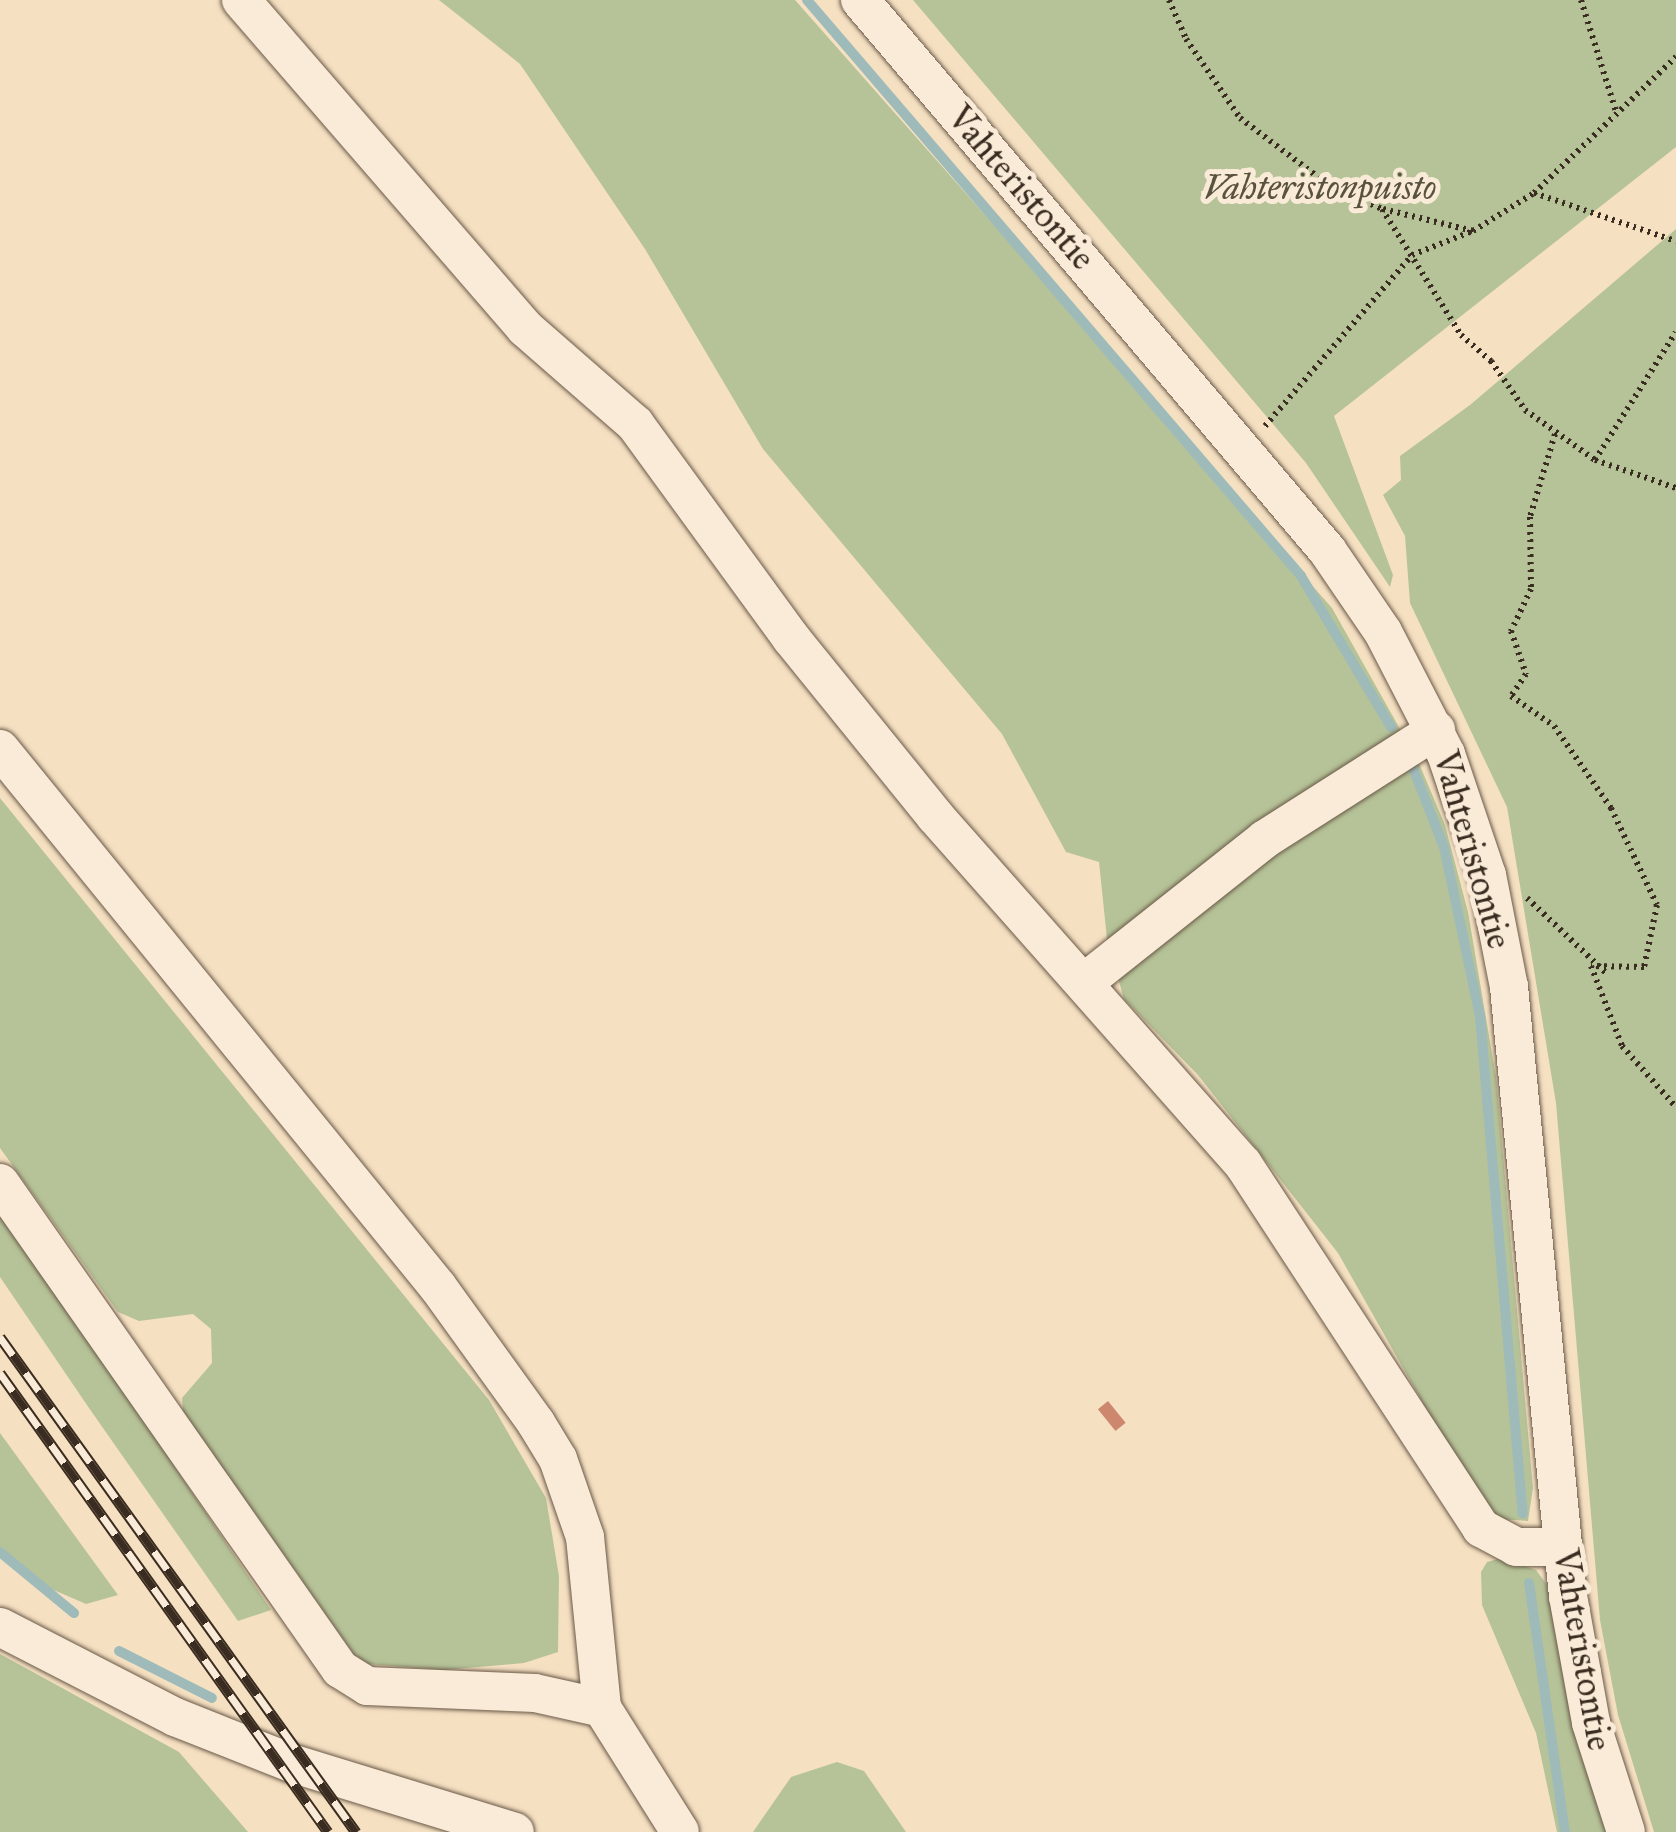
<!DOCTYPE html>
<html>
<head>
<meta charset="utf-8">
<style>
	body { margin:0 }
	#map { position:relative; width:1676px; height:1832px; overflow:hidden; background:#f6e0c2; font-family:"IM FELL Great Primer",serif }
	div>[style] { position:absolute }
	.green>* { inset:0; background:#b6c398 }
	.stream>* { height:10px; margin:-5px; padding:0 5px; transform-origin:5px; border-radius:5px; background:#9ebbba }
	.building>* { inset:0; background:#cd876f; transform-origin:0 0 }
	.path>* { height:6px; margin-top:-3px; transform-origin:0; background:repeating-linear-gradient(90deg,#3a2c20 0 2.5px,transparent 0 7.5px) }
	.roads { filter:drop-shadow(0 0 2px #695948) drop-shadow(0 0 2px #695948) }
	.minor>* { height:38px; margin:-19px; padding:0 19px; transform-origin:19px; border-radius:19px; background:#f9ebd7 }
	.rail>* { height:11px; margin-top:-5.5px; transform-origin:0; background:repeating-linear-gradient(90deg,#f9ebd7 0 22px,#3a2c20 0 44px); box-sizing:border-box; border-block:2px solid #3a2c20 }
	span { translate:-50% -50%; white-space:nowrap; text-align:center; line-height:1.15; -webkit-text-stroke:10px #f9ebd7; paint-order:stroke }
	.street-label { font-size:35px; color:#3a2c20 }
	.park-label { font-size:35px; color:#59523e; font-style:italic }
</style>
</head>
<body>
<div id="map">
	<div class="green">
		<div style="clip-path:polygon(439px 0,795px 0,1332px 608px,1418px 761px,1445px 825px,1468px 912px,1496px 1077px,1533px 1488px,1528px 1521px,1497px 1519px,1471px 1488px,1338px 1253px,1198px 1075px,1124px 999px,1107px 939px,1099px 862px,1066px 852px,1002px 734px,763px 449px,645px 249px,520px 64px)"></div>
		<div style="clip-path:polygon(913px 0,1676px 0,1676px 147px,1334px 416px,1393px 575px,1390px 587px,1306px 463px)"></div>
		<div style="clip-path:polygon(1676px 229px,1676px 1832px,1654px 1832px,1618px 1715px,1600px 1620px,1556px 1103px,1507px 807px,1410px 603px,1405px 536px,1383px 495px,1401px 480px,1400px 456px,1470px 405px)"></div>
		<div style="clip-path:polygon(0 798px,489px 1400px,546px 1498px,559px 1576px,558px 1652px,524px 1663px,444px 1670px,367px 1664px,353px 1653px,183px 1411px,182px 1398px,212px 1363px,211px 1329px,193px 1314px,139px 1321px,118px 1312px,0 1148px)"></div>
		<div style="clip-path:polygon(0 1217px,128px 1397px,271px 1610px,238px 1621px,89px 1408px,0 1277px)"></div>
		<div style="clip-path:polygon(0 1433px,118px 1595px,86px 1604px,49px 1588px,0 1547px)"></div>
		<div style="clip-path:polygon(1502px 1558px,1536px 1570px,1547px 1585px,1577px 1744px,1608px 1832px,1557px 1832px,1536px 1733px,1482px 1605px,1481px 1572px,1487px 1562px)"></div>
		<div style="clip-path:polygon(0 1654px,179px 1752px,248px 1832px,0 1832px)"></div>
		<div style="clip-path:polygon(837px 1762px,864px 1771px,906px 1832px,753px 1832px,791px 1777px)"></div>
	</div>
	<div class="stream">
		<div style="left:807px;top:0;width:759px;rotate:49.38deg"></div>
		<div style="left:1301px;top:576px;width:176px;rotate:59.2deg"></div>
		<div style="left:1413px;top:768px;width:85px;rotate:68.6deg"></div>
		<div style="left:1444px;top:847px;width:173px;rotate:78deg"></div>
		<div style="left:1480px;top:1016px;width:499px;rotate:85.1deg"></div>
		<div style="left:0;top:1552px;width:96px;rotate:39.5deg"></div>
		<div style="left:1529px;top:1583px;width:252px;rotate:81.8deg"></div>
		<div style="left:119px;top:1651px;width:104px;rotate:26.8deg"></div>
	</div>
	<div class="building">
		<div style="left:1108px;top:1401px;width:28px;height:13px;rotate:51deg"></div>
	</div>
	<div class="path">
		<div style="left:1169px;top:0;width:43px;rotate:66.4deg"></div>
		<div style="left:1186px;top:39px;width:96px;rotate:55.6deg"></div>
		<div style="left:1240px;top:118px;width:113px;rotate:37.1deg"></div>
		<div style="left:1330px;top:186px;width:57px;rotate:23.9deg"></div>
		<div style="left:1382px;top:209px;width:149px;rotate:57.9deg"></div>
		<div style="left:1461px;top:335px;width:40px;rotate:41deg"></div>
		<div style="left:1491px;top:361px;width:60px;rotate:55.2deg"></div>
		<div style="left:1525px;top:410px;width:86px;rotate:35.5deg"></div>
		<div style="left:1595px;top:460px;width:86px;rotate:19.1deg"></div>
		<div style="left:1581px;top:0;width:117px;rotate:72.6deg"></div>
		<div style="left:1534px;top:193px;width:150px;rotate:18.7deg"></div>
		<div style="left:1383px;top:209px;width:93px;rotate:13.7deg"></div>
		<div style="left:1265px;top:426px;width:225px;rotate:-49.3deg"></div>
		<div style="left:1412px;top:255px;width:66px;rotate:-21.5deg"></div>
		<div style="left:1473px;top:231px;width:72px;rotate:-31.9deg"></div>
		<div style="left:1534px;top:193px;width:197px;rotate:-43.8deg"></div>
		<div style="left:1555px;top:434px;width:87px;rotate:106.8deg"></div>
		<div style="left:1530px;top:517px;width:72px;rotate:89.2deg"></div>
		<div style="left:1531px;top:589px;width:47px;rotate:115.5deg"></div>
		<div style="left:1511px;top:631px;width:46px;rotate:70.8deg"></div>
		<div style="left:1526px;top:674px;width:27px;rotate:124deg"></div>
		<div style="left:1511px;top:696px;width:52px;rotate:34.9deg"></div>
		<div style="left:1554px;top:726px;width:100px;rotate:55.2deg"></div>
		<div style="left:1611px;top:808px;width:107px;rotate:64.6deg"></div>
		<div style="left:1657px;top:905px;width:63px;rotate:101.8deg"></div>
		<div style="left:1644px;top:967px;width:53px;rotate:-178.9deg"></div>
		<div style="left:1591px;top:966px;width:86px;rotate:68.8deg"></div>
		<div style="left:1622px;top:1046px;width:81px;rotate:48.5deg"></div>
		<div style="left:1595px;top:460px;width:151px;rotate:-57.7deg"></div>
		<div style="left:1527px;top:898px;width:109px;rotate:43.5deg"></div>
	</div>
	<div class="roads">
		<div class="minor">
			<div style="left:241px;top:0;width:434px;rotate:49.1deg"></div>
			<div style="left:525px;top:328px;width:146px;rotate:41.1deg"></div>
			<div style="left:635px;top:424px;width:265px;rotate:53.9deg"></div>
			<div style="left:791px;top:638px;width:229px;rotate:51deg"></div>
			<div style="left:935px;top:816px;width:465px;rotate:48.5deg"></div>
			<div style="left:1243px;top:1164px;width:435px;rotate:56.8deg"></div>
			<div style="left:1481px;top:1528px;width:40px;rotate:28deg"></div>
			<div style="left:1516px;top:1547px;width:46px"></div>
			<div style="left:860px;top:0;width:722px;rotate:49.67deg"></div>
			<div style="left:1327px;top:550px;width:99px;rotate:55.7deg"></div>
			<div style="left:1383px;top:632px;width:137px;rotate:62.7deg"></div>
			<div style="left:1446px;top:754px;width:128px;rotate:71.3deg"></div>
			<div style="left:1487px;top:875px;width:114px;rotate:78.9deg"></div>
			<div style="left:1509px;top:987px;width:612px;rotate:84.47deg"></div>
			<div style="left:1568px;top:1596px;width:129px;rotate:79.7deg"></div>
			<div style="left:1591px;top:1723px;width:114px;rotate:72.2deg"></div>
			<div style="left:0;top:749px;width:694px;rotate:50.85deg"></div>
			<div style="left:438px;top:1287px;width:168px;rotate:54.2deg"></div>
			<div style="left:536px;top:1423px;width:42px;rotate:58.6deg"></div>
			<div style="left:558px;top:1459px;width:83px;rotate:70.9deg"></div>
			<div style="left:585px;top:1537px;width:172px;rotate:84.3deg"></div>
			<div style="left:1086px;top:981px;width:228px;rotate:-38.4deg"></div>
			<div style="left:1265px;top:839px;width:203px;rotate:-32.5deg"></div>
			<div style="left:0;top:1183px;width:593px;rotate:55.02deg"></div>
			<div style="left:340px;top:1669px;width:32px;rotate:32deg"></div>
			<div style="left:367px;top:1686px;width:168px;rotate:2.4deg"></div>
			<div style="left:535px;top:1693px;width:69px;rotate:12.6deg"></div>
			<div style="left:602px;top:1708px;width:146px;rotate:57.8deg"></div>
			<div style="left:0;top:1627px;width:197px;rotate:27.2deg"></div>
			<div style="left:175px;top:1717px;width:128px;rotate:21.6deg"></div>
			<div style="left:294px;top:1764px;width:231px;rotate:17.1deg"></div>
		</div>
	</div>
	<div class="rail">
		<div style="left:0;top:1337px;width:610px;rotate:54.28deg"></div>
		<div style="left:0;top:1373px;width:564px;rotate:54.45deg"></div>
	</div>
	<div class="street-label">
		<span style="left:1021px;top:188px;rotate:49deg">Vahteristontie</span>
		<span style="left:1472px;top:850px;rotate:74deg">Vahteristontie</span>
		<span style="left:1582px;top:1650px;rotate:80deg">Vahteristontie</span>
	</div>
	<div class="park-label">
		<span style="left:1320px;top:188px">Vahteristonpuisto</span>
	</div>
</div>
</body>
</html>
